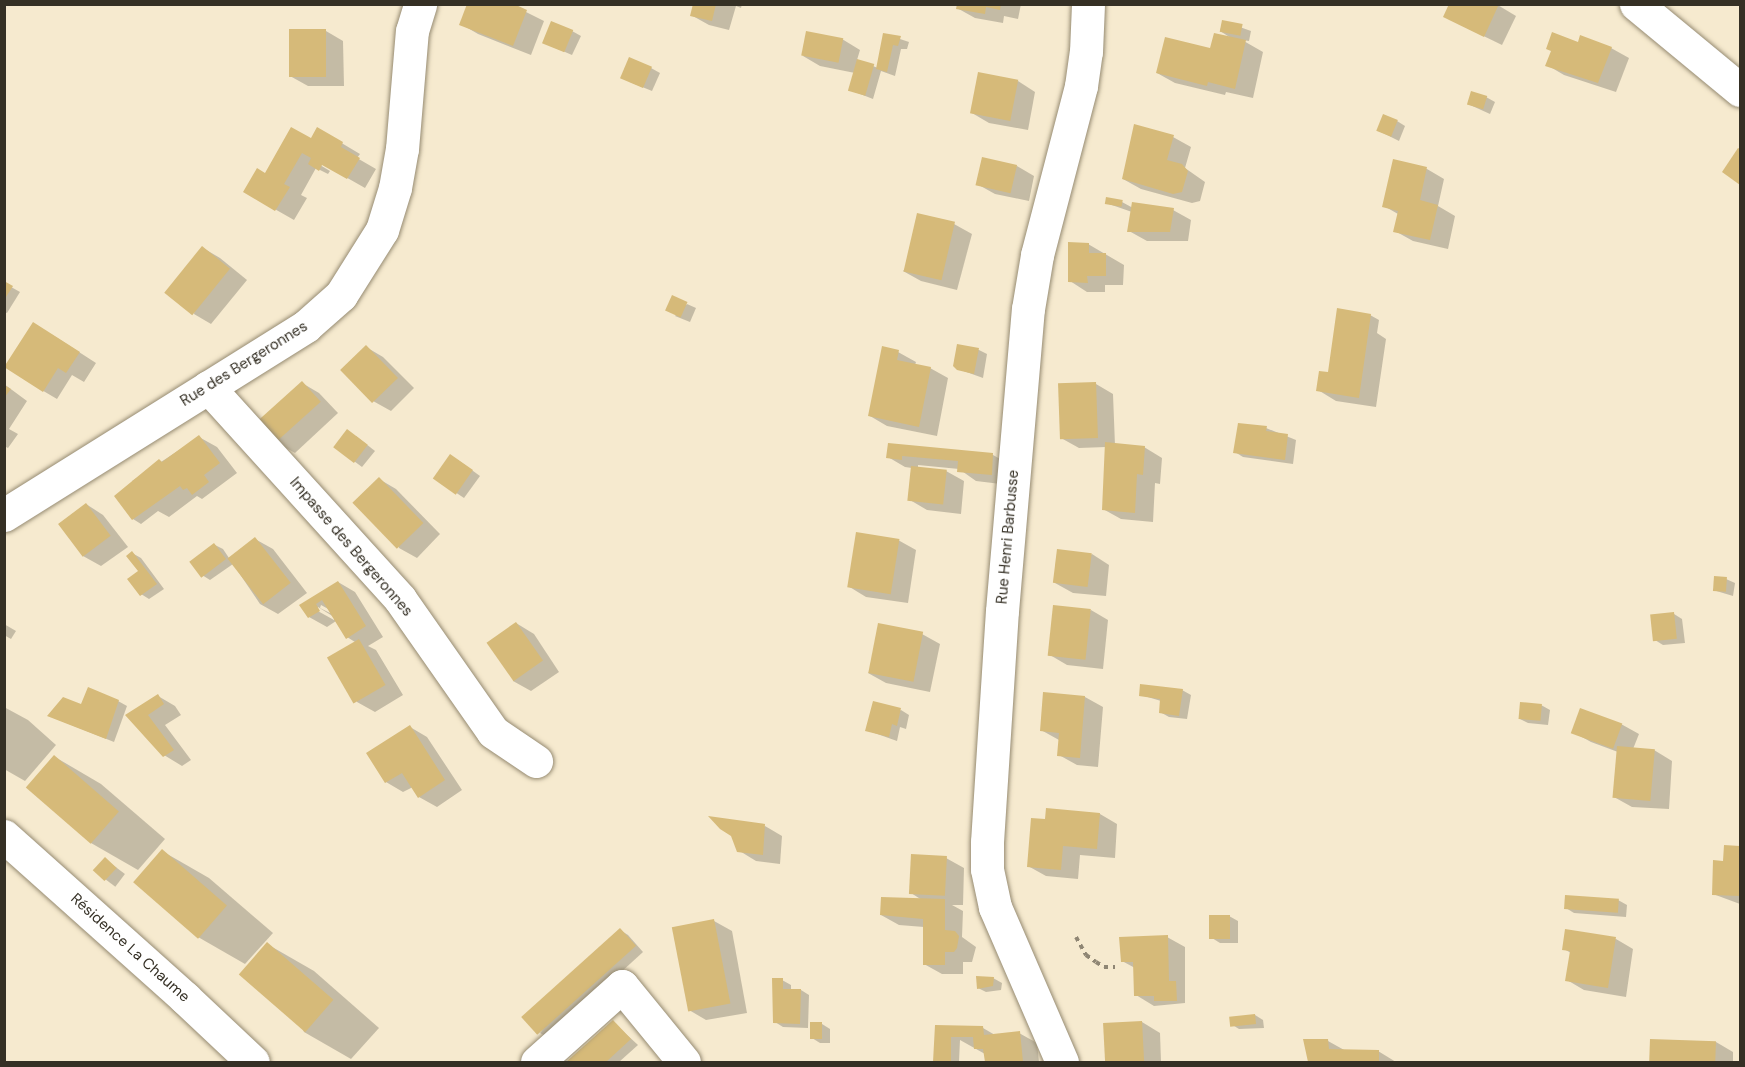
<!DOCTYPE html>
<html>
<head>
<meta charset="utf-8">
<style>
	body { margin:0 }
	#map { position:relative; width:1745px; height:1067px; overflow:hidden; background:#f6eacf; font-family:"DM Sans",sans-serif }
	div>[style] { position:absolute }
	.shadow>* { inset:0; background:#0003; transform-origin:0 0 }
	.building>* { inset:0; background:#d6ba79; transform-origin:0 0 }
	.path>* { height:4px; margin-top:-2px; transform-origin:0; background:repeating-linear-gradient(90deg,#8f8674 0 4.5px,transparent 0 9px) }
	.roads { filter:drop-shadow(0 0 2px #968b72) drop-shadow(0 0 2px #968b72) }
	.minor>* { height:33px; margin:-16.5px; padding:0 16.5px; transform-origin:16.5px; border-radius:16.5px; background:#fff }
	span { translate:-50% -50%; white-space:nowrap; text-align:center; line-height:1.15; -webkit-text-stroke:5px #fff; paint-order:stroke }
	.street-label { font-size:15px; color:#353025 }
	.frame { position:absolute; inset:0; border:6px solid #353025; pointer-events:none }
</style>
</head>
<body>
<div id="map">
	<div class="shadow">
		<div style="clip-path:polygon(510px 4px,544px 21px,531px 55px,478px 34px,461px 24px)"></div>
		<div style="clip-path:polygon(694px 4px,742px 4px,741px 8px,736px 6px,729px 30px,709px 25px,691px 15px)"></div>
		<div style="clip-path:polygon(958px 4px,1021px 4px,1018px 19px,1004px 16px,1003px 23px,975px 18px,957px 8px)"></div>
		<div style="clip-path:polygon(1496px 4px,1516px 16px,1502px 45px,1463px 26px)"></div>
		<div style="clip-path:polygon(1223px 21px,1251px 31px,1249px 41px,1242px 40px,1263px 52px,1253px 98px,1226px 92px,1225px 95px,1175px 83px,1157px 73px,1212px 50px,1231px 38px,1220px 31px)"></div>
		<div style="clip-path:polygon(326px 31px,343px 41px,344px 86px,308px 86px,290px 76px)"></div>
		<div style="clip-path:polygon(572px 31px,581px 36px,572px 55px,544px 43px)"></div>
		<div style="clip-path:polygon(885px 34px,909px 42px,907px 49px,901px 49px,895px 76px,881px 71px,873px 99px,850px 90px,855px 73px,820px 66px,803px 56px,842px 39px,860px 50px,857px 60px,878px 68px)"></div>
		<div style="clip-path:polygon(1579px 44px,1611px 48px,1629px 58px,1616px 92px,1564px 75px,1547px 65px)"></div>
		<div style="clip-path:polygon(651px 68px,660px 73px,652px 91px,630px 82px)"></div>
		<div style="clip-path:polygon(1018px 81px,1035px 92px,1028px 130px,989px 123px,972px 113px)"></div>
		<div style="clip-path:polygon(1486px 97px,1495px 102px,1490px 114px,1468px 104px)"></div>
		<div style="clip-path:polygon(1397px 121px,1405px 126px,1399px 141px,1379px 131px)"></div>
		<div style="clip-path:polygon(1135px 125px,1173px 137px,1191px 147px,1185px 168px,1205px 182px,1200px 201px,1192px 203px,1141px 189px,1123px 179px)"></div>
		<div style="clip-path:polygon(318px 129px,360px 154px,357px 158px,376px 169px,365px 188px,321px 163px,320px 165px,330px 171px,328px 174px,316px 168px,301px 195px,307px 198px,294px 220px,245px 192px,312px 140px)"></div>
		<div style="clip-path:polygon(1395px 161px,1427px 169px,1444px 179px,1438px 206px,1455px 216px,1448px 249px,1413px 241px,1395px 231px,1398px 214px,1384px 206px)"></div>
		<div style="clip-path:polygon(1017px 166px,1034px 176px,1029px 201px,995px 194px,977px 184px)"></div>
		<div style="clip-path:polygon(1122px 202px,1133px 208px,1173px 210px,1191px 220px,1188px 241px,1147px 241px,1129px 231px,1132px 212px,1106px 203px)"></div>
		<div style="clip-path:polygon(954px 224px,972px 234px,957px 290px,921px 281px,903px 271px)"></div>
		<div style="clip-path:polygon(1088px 244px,1124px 265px,1123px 285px,1105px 285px,1105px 292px,1087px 292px,1070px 281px)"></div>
		<div style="clip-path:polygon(203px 248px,220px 258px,247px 280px,211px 324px,194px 314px)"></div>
		<div style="clip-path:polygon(4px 283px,20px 292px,7px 313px,4px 312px)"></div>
		<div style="clip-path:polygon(687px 304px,696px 308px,690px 322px,675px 316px)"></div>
		<div style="clip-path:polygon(1370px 315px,1379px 320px,1377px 333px,1386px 339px,1376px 407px,1336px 401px,1318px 390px)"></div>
		<div style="clip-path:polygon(51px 334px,96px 363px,84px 382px,72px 375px,57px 399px,40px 389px)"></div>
		<div style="clip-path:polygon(959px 346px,979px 350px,987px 354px,983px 378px,958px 369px)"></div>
		<div style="clip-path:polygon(366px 347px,383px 357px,414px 388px,391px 411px,373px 401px,342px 369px)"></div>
		<div style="clip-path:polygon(898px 352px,916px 362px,915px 365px,930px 368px,948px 378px,937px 436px,887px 426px,870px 416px)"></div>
		<div style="clip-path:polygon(302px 383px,319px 393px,338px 413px,295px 453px,277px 443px)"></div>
		<div style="clip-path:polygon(4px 384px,27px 401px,9px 429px,18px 434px,8px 448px,4px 446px)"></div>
		<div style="clip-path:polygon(1096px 384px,1113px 394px,1115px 445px,1144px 447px,1162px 458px,1160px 484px,1155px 483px,1153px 522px,1121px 519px,1103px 509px,1106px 447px,1079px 448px,1061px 438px)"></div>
		<div style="clip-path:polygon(1266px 428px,1296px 440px,1293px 464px,1243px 457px,1235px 452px)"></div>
		<div style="clip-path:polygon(356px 436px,375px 451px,362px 467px,335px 447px)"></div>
		<div style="clip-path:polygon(199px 437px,217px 447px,237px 473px,202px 499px,197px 496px,169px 517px,158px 511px,141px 524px,133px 519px,137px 488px,132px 481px)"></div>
		<div style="clip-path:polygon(889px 445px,993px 455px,1011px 465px,1009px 485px,976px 481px,959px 469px,918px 465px,918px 468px,946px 471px,964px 481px,961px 514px,927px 510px,910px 500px,912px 468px,905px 467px,888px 457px)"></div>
		<div style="clip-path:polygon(458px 460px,480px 476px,464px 498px,434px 478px)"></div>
		<div style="clip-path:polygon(379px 479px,396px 489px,440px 534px,417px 558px,399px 548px)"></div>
		<div style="clip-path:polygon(86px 504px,103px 515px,128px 547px,101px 566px,83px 556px,59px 524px)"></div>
		<div style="clip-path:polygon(255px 539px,273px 549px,307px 593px,278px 614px,260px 604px,233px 564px,210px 580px,202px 575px,215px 545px,223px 549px,229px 558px)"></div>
		<div style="clip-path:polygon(898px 540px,916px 550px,908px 603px,866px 597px,848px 586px)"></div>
		<div style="clip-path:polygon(132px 553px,141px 558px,164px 589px,149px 599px,141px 594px,140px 571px)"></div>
		<div style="clip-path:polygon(1092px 554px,1109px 565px,1106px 596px,1073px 593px,1055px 583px)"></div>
		<div style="clip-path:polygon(1726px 579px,1735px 583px,1733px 596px,1713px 590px)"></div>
		<div style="clip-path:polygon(evenodd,338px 582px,355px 592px,383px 637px,368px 646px,376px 650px,403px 695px,375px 712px,357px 702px,355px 642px,347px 637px,336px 621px,327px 627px,309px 617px,301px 606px,338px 582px,321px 605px,330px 610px,330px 613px,320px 608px,321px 605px,338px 582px,318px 607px,334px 617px,334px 620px,316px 610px,318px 607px)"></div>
		<div style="clip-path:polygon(1091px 610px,1108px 620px,1103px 669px,1067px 665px,1050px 655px)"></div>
		<div style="clip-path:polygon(1674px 614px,1682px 619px,1685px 643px,1663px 645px,1655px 640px)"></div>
		<div style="clip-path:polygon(516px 623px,534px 634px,559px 672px,531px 691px,513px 681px)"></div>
		<div style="clip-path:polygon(4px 624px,16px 631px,11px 639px,4px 635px)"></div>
		<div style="clip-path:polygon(922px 634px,940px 644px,930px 692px,886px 683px,868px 673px)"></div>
		<div style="clip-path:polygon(1182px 690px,1191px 695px,1187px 719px,1169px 717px,1160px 712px,1161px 701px,1141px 695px)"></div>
		<div style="clip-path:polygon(1044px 693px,1085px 697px,1103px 707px,1098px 767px,1077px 765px,1059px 755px,1059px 740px,1041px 730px)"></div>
		<div style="clip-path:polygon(158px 696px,175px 706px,181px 715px,165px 725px,191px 760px,182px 766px,164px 755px,127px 715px)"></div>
		<div style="clip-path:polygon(118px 701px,127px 706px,114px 742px,49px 716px)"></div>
		<div style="clip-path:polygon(1541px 705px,1550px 710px,1548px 725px,1528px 723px,1520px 719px)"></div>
		<div style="clip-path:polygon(4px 707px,28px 720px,56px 745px,25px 781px,4px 769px)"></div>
		<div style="clip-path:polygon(901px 710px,909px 715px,906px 729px,900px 727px,897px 741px,866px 730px)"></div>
		<div style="clip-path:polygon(1621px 724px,1639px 734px,1633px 749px,1654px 750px,1672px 761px,1669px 809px,1632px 807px,1614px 797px,1618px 752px,1591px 742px,1573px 732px)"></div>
		<div style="clip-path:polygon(410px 727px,427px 737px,462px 790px,437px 807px,419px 797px,413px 787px,403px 792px,386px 782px)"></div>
		<div style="clip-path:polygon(55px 757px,101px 784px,165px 839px,138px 870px,91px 843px)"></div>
		<div style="clip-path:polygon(1100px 814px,1117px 824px,1115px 858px,1080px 855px,1078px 879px,1046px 876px,1028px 866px,1046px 820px)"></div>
		<div style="clip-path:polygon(765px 826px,782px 836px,780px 864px,756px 861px,738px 850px)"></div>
		<div style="clip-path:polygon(1725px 847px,1740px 848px,1740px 904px,1713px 894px,1724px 863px)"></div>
		<div style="clip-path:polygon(162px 851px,209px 878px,273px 933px,245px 964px,198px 937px)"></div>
		<div style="clip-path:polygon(946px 858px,964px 868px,963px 905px,952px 905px,963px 911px,962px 937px,976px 947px,972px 962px,963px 962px,963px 974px,942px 974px,924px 964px,924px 927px,899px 925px,881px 915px,922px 900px,911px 893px)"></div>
		<div style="left:105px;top:859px;width:25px;height:16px;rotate:37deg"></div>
		<div style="clip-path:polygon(1618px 900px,1627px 905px,1626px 917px,1574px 913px,1566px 908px)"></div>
		<div style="clip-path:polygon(1229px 916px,1238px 921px,1238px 943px,1220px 943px,1212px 938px)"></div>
		<div style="clip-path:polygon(714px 921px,732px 931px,747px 1013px,706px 1020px,689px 1010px)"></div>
		<div style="clip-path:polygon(620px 930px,628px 935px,643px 952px,549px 1038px,540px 1033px)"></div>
		<div style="clip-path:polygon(1167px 937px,1185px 947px,1185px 1003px,1154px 1006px,1136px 995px,1135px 968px,1122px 961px)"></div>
		<div style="clip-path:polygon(1616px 939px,1633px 949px,1626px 997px,1584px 990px,1567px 980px,1571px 953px,1564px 949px)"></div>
		<div style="clip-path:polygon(267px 944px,314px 971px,379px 1028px,351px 1059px,304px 1032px)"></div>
		<div style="clip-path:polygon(993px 978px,1002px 983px,1001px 990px,986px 992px,978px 988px)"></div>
		<div style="clip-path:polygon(782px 980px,791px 985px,791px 990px,801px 990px,809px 995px,808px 1028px,783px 1027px,775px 1022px)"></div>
		<div style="clip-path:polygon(1255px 1015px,1263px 1020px,1264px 1028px,1239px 1029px,1231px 1024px)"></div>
		<div style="clip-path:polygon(613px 1022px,638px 1045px,619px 1062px,569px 1062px)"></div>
		<div style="clip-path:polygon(1142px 1022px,1160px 1033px,1161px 1062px,1107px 1062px,1105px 1025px)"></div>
		<div style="clip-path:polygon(822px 1024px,830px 1029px,830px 1043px,820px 1043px,812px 1038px)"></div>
		<div style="clip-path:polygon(936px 1026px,983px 1028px,995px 1035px,1019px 1033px,1037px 1043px,1039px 1062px,986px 1062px,985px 1054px,960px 1040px,959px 1062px,935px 1062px)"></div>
		<div style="clip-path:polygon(1328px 1041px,1346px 1051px,1378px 1051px,1396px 1062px,1310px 1062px,1309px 1054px)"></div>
		<div style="clip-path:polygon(1652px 1041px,1716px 1042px,1733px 1052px,1733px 1062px,1651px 1062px)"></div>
	</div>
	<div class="building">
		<div style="clip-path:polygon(467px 4px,514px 4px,527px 10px,513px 46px,459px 25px)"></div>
		<div style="clip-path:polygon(693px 4px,716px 4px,712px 21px,690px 16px)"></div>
		<div style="clip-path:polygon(957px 4px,1001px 4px,1000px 10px,986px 7px,985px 14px,956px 9px)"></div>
		<div style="clip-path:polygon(1449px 4px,1499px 4px,1484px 37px,1443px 17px)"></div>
		<div style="left:1222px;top:20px;width:21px;height:12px;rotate:11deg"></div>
		<div style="left:551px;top:21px;width:24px;height:24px;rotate:22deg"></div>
		<div style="left:289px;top:29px;width:37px;height:48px"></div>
		<div style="left:806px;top:31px;width:38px;height:25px;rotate:11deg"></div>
		<div style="clip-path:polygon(1552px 32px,1578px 42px,1580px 35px,1612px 47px,1598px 83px,1545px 66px,1551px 51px,1546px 49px)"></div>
		<div style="clip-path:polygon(883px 33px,901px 36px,898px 46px,893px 45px,887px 72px,876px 69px)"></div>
		<div style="clip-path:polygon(1214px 33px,1246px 40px,1235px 89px,1208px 82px,1207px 86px,1156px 73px,1165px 37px,1210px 48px)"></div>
		<div style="left:629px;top:57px;width:25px;height:23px;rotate:23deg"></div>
		<div style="left:857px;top:59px;width:18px;height:33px;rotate:16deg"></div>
		<div style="left:978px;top:72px;width:41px;height:42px;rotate:11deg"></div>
		<div style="left:1471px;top:91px;width:17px;height:14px;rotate:17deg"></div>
		<div style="left:1383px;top:114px;width:16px;height:18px;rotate:22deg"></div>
		<div style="clip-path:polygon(1134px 124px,1174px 135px,1167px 160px,1182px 164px,1188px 171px,1182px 192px,1173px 194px,1122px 179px)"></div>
		<div style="clip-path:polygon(291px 127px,311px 138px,317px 127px,343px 142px,341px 147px,360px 158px,347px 179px,322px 165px,319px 171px,308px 164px,311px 158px,302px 153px,284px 184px,290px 187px,275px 211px,243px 192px,257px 168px,265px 173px)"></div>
		<div style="clip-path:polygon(1738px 148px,1740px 149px,1740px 185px,1722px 172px)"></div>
		<div style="left:982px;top:157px;width:36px;height:29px;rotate:13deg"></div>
		<div style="clip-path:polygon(1393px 159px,1427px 167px,1420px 200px,1438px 205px,1430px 240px,1393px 232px,1398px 211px,1382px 207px)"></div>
		<div style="left:1106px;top:197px;width:17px;height:7px;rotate:10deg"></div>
		<div style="clip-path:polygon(1132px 202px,1174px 208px,1170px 232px,1127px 232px)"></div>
		<div style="left:917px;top:213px;width:39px;height:60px;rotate:13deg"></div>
		<div style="clip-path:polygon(1068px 242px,1089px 243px,1089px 253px,1106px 253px,1106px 276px,1087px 276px,1088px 283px,1068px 282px)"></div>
		<div style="left:202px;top:246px;width:36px;height:60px;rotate:39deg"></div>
		<div style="clip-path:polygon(4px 281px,13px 286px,4px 300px)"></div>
		<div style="left:672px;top:295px;width:17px;height:17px;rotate:24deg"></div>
		<div style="clip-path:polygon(1337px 308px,1371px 314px,1359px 398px,1316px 391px,1319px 371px,1328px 372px)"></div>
		<div style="clip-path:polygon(33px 322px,80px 352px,66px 373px,58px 368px,43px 392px,4px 367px)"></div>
		<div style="clip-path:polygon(957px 344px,979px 348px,974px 374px,957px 370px,953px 366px)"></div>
		<div style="left:366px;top:345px;width:46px;height:36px;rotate:46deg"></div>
		<div style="clip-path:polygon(882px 346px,899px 350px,897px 360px,931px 367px,919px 427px,868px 416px)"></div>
		<div style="left:302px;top:381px;width:28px;height:62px;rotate:48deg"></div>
		<div style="left:1096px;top:382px;width:56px;height:38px;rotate:88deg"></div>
		<div style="clip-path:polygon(4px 385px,11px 389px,4px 398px)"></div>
		<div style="clip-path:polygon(1238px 423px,1267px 426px,1266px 431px,1288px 434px,1285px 460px,1233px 453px)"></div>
		<div style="left:347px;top:429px;width:26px;height:23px;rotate:37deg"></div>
		<div style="clip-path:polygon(199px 435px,220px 463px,204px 475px,209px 482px,192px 495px,187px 488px,183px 490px,180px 486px,132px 520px,114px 496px,159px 459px,162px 462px)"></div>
		<div style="clip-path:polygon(1105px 442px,1145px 446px,1143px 475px,1137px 474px,1135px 513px,1102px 510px)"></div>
		<div style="clip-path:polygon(888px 443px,993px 453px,992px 475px,957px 472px,958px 461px,902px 456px,902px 460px,886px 458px)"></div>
		<div style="left:450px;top:454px;width:28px;height:30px;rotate:35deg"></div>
		<div style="left:911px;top:466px;width:36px;height:35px;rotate:6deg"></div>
		<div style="left:379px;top:477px;width:64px;height:37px;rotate:46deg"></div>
		<div style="left:86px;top:503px;width:41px;height:35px;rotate:53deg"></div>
		<div style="left:856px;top:532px;width:44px;height:56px;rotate:9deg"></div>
		<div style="left:255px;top:537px;width:58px;height:35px;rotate:52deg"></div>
		<div style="left:214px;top:543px;width:20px;height:31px;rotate:53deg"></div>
		<div style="left:1057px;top:549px;width:35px;height:34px;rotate:7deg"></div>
		<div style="clip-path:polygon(132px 551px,157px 584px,140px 596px,127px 579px,138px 571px,126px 556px)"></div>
		<div style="left:1714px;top:576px;width:13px;height:15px;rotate:4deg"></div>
		<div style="clip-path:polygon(338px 581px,366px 626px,346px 639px,322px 600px,316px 604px,320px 611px,308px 618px,299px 605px)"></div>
		<div style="left:1053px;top:605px;width:38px;height:51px;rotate:6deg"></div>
		<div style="left:1674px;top:612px;width:27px;height:24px;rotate:84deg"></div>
		<div style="left:516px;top:622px;width:47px;height:36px;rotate:55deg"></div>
		<div style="left:878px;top:623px;width:46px;height:51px;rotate:11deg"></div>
		<div style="left:359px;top:639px;width:53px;height:37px;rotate:60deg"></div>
		<div style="clip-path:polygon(1140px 684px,1183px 689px,1179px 716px,1159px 713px,1160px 699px,1139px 696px)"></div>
		<div style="clip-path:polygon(88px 687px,119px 700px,106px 739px,47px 716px,63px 697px,81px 704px)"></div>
		<div style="clip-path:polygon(1043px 692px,1085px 696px,1080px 758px,1057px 756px,1059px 733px,1040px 731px)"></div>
		<div style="clip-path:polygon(158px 694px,164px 704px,148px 715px,174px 750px,163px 757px,125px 715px)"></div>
		<div style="clip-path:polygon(873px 701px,901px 708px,897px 726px,892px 724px,889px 737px,865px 731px)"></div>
		<div style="left:1520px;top:702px;width:22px;height:17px;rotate:5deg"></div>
		<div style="left:1580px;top:708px;width:45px;height:27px;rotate:20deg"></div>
		<div style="clip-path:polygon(410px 725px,445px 780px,418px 798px,402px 773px,385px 783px,366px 753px)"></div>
		<div style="left:1617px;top:746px;width:38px;height:52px;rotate:5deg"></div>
		<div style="left:54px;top:755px;width:86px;height:43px;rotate:41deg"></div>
		<div style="clip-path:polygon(1046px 808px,1100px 813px,1097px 849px,1063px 846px,1061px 870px,1027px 867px,1031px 818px,1045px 819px)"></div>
		<div style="clip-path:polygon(708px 816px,765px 824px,763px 855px,737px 852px,731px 836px,720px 829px)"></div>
		<div style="clip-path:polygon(1724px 845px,1740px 846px,1740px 896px,1712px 895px,1713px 860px,1723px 861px)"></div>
		<div style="left:162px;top:849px;width:86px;height:44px;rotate:41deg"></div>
		<div style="left:911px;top:854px;width:36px;height:40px;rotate:3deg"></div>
		<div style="left:105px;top:857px;width:16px;height:18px;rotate:43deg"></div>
		<div style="left:1565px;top:895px;width:54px;height:14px;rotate:4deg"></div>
		<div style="clip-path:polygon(881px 897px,945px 899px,945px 930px,955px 931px,959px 936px,957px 948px,954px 952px,945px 952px,945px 965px,923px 965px,923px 919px,880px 915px)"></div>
		<div style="left:1209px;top:915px;width:21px;height:24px"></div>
		<div style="left:714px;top:919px;width:86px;height:43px;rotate:79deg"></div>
		<div style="left:620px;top:928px;width:24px;height:133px;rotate:48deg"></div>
		<div style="clip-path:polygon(1565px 929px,1616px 937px,1608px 988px,1565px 981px,1570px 951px,1562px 950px)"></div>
		<div style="clip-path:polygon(1168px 935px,1169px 981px,1176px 981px,1177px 1001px,1154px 1001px,1154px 996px,1134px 996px,1133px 962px,1121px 962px,1119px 937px)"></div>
		<div style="left:267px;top:942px;width:88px;height:43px;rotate:41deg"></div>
		<div style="clip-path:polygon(976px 976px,994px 977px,993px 986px,977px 989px)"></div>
		<div style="clip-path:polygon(772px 978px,783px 978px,783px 989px,801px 989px,800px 1024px,773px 1023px)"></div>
		<div style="left:1255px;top:1014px;width:10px;height:26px;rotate:84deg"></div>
		<div style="clip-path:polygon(613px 1020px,631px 1039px,606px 1062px,566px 1062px)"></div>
		<div style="left:1142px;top:1021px;width:41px;height:39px;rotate:87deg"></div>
		<div style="left:810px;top:1022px;width:12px;height:17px"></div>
		<div style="clip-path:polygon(935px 1025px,983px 1026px,984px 1035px,1020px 1031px,1023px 1062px,985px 1062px,983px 1049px,974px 1049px,973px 1037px,951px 1037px,951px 1062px,933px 1062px)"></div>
		<div style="clip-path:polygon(1303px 1039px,1328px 1039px,1329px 1049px,1379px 1050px,1379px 1062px,1308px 1062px)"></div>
		<div style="left:1650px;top:1039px;width:66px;height:23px;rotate:2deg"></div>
	</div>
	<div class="path">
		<div style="left:1076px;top:937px;width:21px;rotate:61deg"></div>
		<div style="left:1086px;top:955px;width:12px;rotate:35deg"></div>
		<div style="left:1096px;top:962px;width:9px;rotate:32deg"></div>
		<div style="left:1104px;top:967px;width:11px"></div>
	</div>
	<div class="roads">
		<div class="minor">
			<div style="left:1636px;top:4px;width:135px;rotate:39.6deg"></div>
			<div style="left:208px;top:387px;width:286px;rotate:47.8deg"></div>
			<div style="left:400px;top:599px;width:162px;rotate:55deg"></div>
			<div style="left:493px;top:732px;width:52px;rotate:34deg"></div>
			<div style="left:4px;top:515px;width:356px;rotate:-32deg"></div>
			<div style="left:306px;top:326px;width:47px;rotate:-41.5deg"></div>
			<div style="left:341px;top:295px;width:77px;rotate:-57.8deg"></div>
			<div style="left:382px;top:230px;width:44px;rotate:-72.8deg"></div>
			<div style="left:395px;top:188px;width:40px;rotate:-80deg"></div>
			<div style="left:402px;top:149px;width:118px;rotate:-85.2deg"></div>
			<div style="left:412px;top:31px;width:28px;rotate:-73deg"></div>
			<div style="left:4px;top:836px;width:243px;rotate:41.8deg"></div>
			<div style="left:185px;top:998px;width:93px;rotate:43.3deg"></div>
			<div style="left:537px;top:1062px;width:114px;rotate:-41.8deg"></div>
			<div style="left:622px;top:986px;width:98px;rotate:50.8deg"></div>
			<div style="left:1062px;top:1062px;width:169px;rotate:-113.4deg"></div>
			<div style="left:995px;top:907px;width:39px;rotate:-102deg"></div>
			<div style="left:987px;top:869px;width:27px;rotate:-90deg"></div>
			<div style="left:987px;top:842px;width:231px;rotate:-86.3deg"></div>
			<div style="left:1002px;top:611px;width:303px;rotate:-85.1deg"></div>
			<div style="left:1028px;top:309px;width:55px;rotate:-80.5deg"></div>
			<div style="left:1037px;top:255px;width:175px;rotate:-75.4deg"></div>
			<div style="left:1081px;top:86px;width:34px;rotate:-82deg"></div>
			<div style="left:1086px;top:52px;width:48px;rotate:-87.6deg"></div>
		</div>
	</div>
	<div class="street-label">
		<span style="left:244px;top:364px;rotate:-32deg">Rue des Bergeronnes</span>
		<span style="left:1008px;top:537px;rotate:-85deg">Rue Henri Barbusse</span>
		<span style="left:351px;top:547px;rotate:49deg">Impasse des Bergeronnes</span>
		<span style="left:130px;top:948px;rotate:42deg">Résidence La Chaume</span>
	</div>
	<div class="frame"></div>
</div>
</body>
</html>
